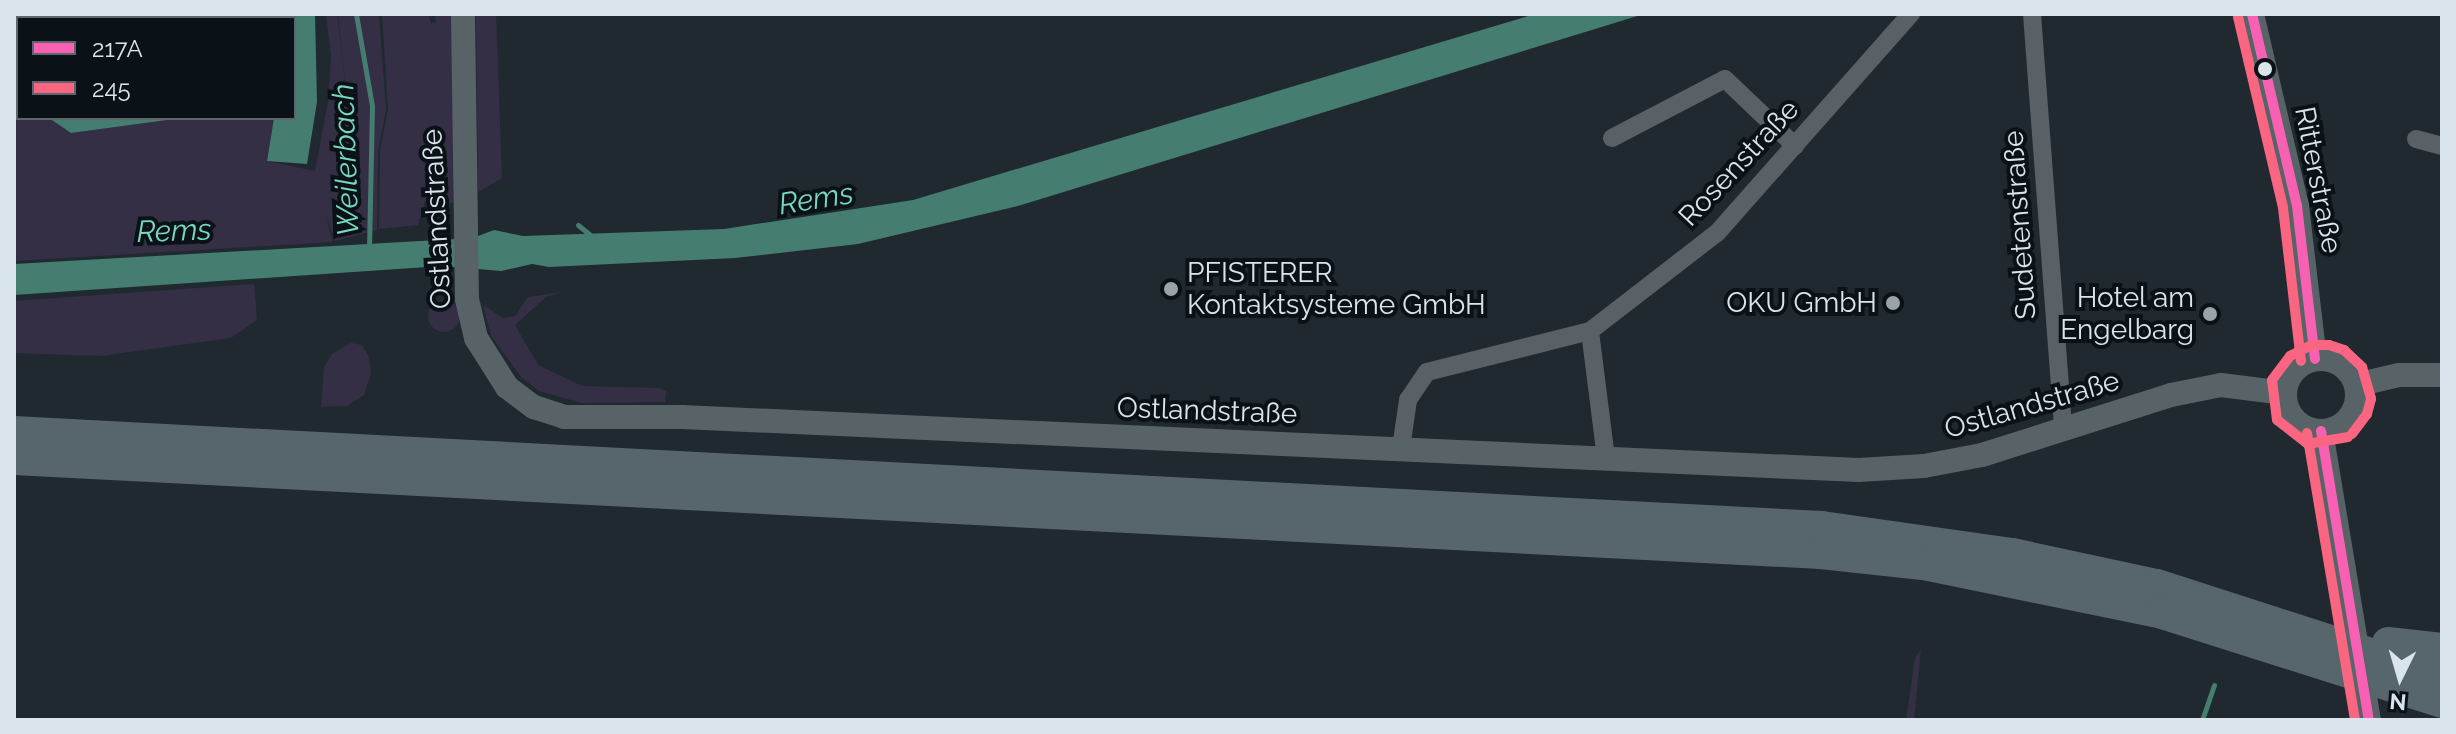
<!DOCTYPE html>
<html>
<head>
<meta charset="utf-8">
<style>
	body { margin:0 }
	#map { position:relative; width:2456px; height:734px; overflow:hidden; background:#1f292f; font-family:Raleway,sans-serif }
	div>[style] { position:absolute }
	.green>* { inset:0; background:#352f45; transform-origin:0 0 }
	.round { border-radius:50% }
	.water>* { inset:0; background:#457d71 }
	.stream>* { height:5px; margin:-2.5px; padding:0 2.5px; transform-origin:2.5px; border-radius:2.5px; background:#457d71 }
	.street>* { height:18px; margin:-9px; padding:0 9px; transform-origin:9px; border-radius:9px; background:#596066 }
	.secondary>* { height:24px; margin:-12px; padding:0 12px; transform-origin:12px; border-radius:12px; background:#586368 }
	.secondary>.ring { margin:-12px; padding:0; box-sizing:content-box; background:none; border:24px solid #586368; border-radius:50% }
	.highway>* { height:32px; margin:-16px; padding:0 16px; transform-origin:16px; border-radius:16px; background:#56666b }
	.bus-1>* { height:10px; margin:-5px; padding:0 5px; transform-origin:5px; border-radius:5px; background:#f860b3 }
	.bus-2>* { height:10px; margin:-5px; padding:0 5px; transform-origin:5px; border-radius:5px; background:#fa6682 }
	.dots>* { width:22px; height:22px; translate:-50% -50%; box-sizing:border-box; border:4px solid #0a1217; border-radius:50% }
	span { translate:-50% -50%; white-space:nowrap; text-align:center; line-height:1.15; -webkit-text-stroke:8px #0a1217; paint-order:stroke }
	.street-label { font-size:28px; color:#d9e4ec }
	.poi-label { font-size:28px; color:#d9e4ec }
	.left { translate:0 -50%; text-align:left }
	.right { translate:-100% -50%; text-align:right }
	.water-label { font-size:30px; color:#78d7c1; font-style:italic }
	.frame { position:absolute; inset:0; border:16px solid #d9e4ec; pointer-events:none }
	.legend { position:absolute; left:16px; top:16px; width:280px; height:104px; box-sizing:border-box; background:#0a1217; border:2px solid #5d666c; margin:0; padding:10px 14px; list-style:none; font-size:24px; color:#d9e4ec }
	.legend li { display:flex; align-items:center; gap:16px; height:40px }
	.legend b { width:40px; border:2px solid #5d666c }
	.north { position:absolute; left:2360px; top:638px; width:80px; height:80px; -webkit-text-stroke:6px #0a1217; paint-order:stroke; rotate:185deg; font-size:22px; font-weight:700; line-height:32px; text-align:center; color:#d9e4ec }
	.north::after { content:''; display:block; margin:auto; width:28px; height:36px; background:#d9e4ec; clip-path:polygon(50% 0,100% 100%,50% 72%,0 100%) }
</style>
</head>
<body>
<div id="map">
	<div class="green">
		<div style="left:82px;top:14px;width:192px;height:28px"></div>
		<div style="clip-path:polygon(326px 14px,337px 14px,343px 63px,347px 110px,339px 139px,348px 110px,338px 14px,379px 14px,386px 110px,378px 152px,377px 230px,335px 241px,325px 213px,333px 242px,14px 261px,14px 92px,18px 118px,49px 118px,71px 133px,182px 118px,274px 118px,267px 161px,315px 171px,328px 102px,331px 56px)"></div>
		<div style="clip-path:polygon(382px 14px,428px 14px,431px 23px,436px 22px,434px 14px,453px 14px,454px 187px,453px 203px,434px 207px,425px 201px,418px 225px,379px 229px,380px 150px,388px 109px)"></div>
		<div style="clip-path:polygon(476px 14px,496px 14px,502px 178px,478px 192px)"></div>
		<div style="clip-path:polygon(254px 284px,257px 320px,231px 338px,101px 356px,14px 353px,14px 301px)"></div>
		<div style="clip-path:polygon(563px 292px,546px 297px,515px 325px,538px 365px,582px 386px,660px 388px,666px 391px,665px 402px,582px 403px,539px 391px,522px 378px,491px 336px,483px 305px,503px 318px,515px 316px,528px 297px)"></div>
		<div class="round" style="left:428px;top:300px;width:32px;height:32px"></div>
		<div style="clip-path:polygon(351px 343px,362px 345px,369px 357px,371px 374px,364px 395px,347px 406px,321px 407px,324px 367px,332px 354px)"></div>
		<div style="clip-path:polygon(1921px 649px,1914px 720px,1906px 720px,1915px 658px)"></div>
	</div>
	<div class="water">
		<div style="clip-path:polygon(274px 14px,315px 14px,317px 102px,307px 164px,267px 161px,274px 118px,294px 118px,294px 18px)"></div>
		<div style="clip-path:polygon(1535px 14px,1644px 14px,1018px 206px,858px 244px,735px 258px,549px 267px,532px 264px,501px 271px,442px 266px,14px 295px,14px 264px,473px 238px,494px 230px,523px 236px,724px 229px,913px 200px)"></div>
		<div style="clip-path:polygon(49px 118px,182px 118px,71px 133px)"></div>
	</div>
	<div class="stream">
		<div style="left:356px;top:14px;width:93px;rotate:80.1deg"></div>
		<div style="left:372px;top:106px;width:142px;rotate:91.2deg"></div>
		<div style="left:578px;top:225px;width:19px;rotate:39deg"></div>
		<div style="left:2202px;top:720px;width:37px;rotate:-71deg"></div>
	</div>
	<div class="street">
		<div style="left:2032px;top:14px;width:418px;rotate:85.7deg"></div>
		<div style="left:1612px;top:138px;width:127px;rotate:-27.6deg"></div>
		<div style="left:1725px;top:79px;width:97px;rotate:43.7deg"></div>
		<div style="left:2416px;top:139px;width:27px;rotate:15deg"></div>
		<div style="left:1401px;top:448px;width:49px;rotate:-81.7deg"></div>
		<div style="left:1408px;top:400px;width:34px;rotate:-56deg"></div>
		<div style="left:1427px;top:372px;width:168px;rotate:-14.1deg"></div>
		<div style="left:1606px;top:458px;width:128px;rotate:-97.2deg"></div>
		<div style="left:1590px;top:331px;width:160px;rotate:-37.7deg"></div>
		<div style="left:1717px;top:233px;width:293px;rotate:-48.5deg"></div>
	</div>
	<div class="secondary">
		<div style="left:463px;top:14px;width:285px;rotate:89.2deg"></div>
		<div style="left:467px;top:299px;width:40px;rotate:77deg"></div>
		<div style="left:476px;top:338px;width:58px;rotate:57.7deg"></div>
		<div style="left:507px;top:387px;width:34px;rotate:37deg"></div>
		<div style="left:534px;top:407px;width:32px;rotate:18deg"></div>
		<div style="left:564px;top:417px;width:118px"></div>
		<div style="left:682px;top:417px;width:1178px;rotate:2.58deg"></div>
		<div style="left:1859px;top:470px;width:65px;rotate:-3.5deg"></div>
		<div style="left:1924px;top:466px;width:59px;rotate:-10.7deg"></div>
		<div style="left:1982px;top:455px;width:198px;rotate:-17.6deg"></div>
		<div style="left:2171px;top:395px;width:51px;rotate:-11.3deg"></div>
		<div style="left:2221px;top:385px;width:64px;rotate:7.2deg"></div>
		<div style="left:2252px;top:14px;width:197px;rotate:76.8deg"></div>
		<div style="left:2297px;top:206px;width:154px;rotate:83.3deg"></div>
		<div class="ring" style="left:2285px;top:359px;width:48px;height:48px"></div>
		<div style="left:2356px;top:385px;width:44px;rotate:-13.1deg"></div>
		<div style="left:2399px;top:375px;width:43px"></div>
		<div style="left:2321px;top:431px;width:293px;rotate:80.6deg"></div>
	</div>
	<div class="highway">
		<div style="left:14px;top:432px;width:1810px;rotate:3.01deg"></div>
		<div style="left:1822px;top:527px;width:192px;rotate:8.1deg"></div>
		<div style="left:2012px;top:554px;width:148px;rotate:12.1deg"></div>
		<div style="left:2157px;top:585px;width:299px;rotate:17.9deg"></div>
		<div style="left:14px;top:459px;width:1809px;rotate:2.98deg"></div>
		<div style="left:1821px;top:553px;width:109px;rotate:6.3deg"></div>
		<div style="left:1929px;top:565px;width:238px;rotate:11.6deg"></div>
		<div style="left:2162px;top:613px;width:294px;rotate:17.6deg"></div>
		<div style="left:2388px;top:643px;width:54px;rotate:6.3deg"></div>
	</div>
	<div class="bus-1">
		<div style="left:2252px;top:14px;width:197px;rotate:76.8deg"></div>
		<div style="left:2297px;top:206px;width:154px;rotate:83.3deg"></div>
		<div style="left:2321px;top:431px;width:293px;rotate:80.6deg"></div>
	</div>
	<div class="bus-2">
		<div style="left:2238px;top:17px;width:196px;rotate:76.7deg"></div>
		<div style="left:2283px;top:208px;width:154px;rotate:83.3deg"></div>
		<div style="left:2307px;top:433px;width:291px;rotate:80.5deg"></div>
		<div style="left:2348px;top:437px;width:41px;rotate:170.1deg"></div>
		<div style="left:2308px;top:444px;width:39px;rotate:-142deg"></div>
		<div style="left:2277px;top:420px;width:40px;rotate:-97.1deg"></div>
		<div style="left:2272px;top:380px;width:30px;rotate:-53deg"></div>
		<div style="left:2290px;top:356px;width:25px;rotate:-27deg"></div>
		<div style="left:2312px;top:345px;width:17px"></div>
		<div style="left:2329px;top:345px;width:16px;rotate:18deg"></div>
		<div style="left:2344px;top:350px;width:25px;rotate:43deg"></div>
		<div style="left:2362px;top:367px;width:33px;rotate:74deg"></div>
		<div style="left:2371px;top:399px;width:16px;rotate:105deg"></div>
		<div style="left:2367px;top:414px;width:25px;rotate:127deg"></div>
	</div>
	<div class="dots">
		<div style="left:2265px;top:69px;background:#d9e4ec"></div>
		<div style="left:1171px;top:289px;background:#98a3aa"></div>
		<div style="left:1893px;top:303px;background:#98a3aa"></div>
		<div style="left:2210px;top:314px;background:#98a3aa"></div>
	</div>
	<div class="street-label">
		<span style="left:1739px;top:163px;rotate:-47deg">Rosenstraße</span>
		<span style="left:2318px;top:180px;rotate:79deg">Ritterstraße</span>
		<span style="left:437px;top:219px;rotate:-93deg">Ostlandstraße</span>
		<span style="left:2020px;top:225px;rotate:-94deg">Sudetenstraße</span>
		<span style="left:2032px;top:405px;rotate:-16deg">Ostlandstraße</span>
		<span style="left:1207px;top:411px;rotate:2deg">Ostlandstraße</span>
	</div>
	<div class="poi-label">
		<span class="left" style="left:1187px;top:289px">PFISTERER<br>Kontaktsysteme GmbH</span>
		<span class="right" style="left:2194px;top:314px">Hotel am<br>Engelbarg</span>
		<span class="right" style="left:1877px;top:303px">OKU GmbH</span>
	</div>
	<div class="water-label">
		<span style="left:346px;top:160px;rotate:-92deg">Weilerbach</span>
		<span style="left:816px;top:199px;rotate:-9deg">Rems</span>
		<span style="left:174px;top:231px;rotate:-2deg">Rems</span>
	</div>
	<div class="frame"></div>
	<ul class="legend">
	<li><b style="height:10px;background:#f860b3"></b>217A</li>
	<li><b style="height:10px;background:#fa6682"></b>245</li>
	</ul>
	<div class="north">N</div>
</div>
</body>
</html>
